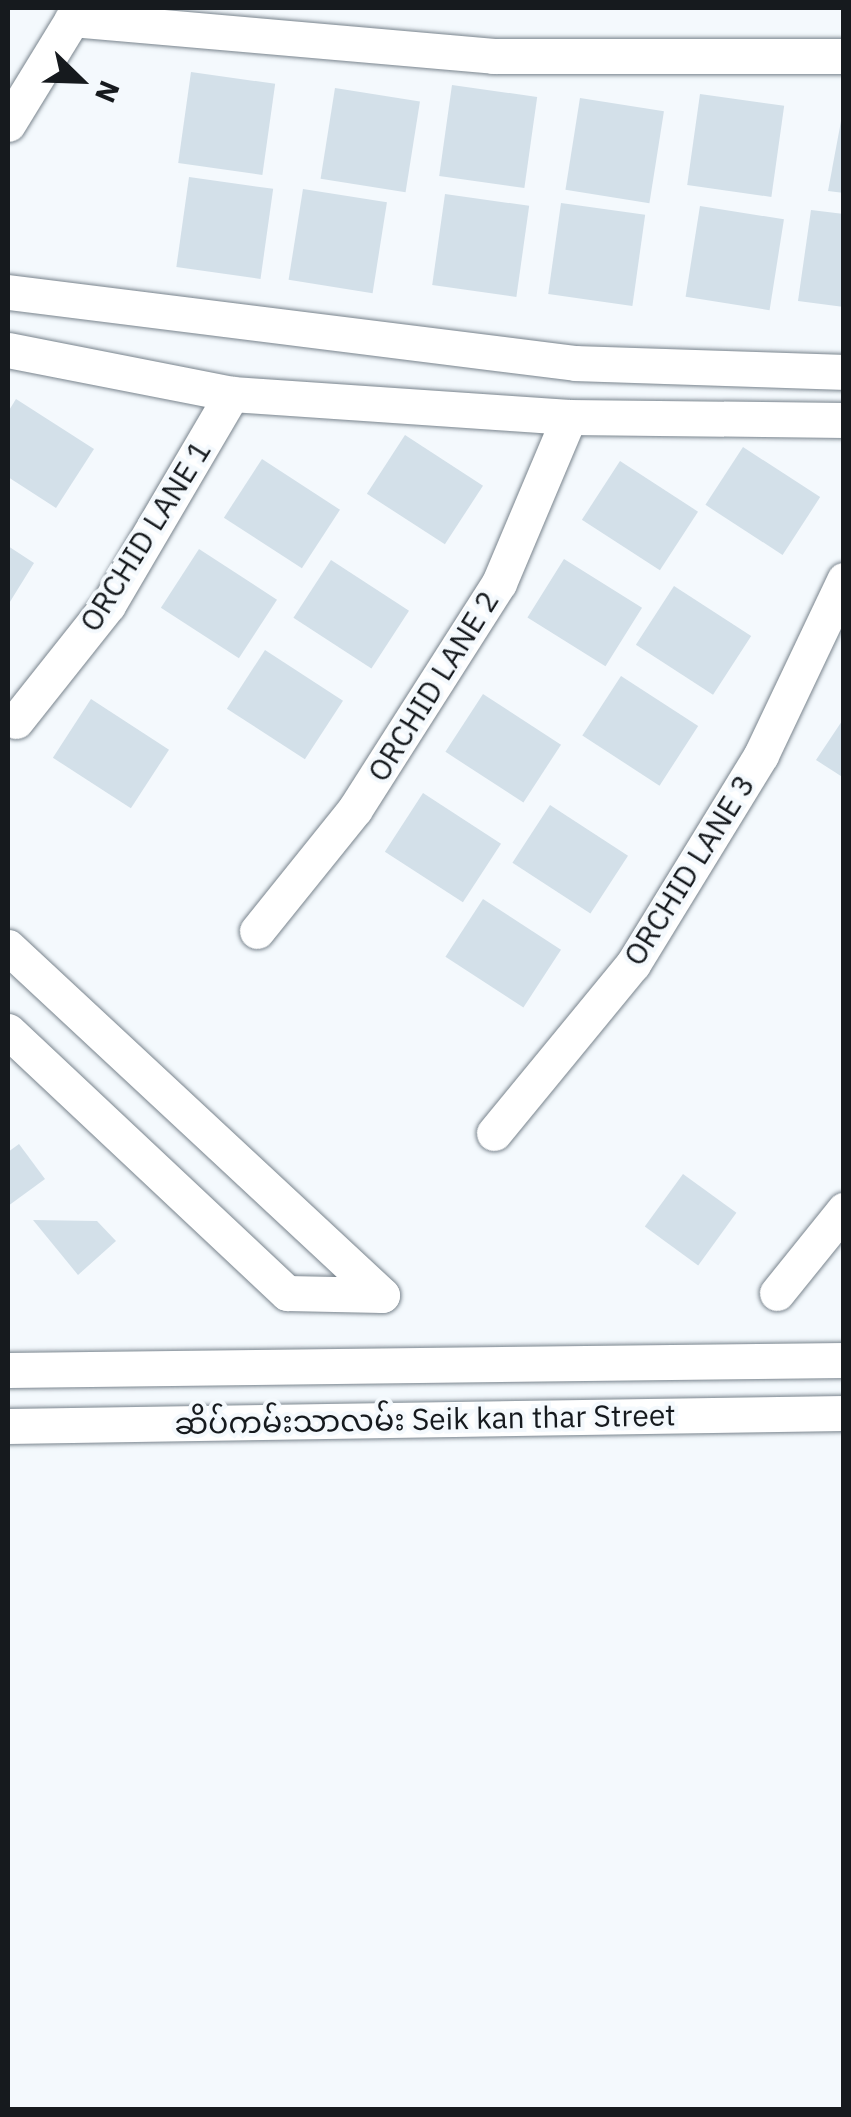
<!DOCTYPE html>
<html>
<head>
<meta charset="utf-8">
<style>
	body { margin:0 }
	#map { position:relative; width:851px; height:2117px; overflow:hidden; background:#f4f9fd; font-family:"IBM Plex Sans","Noto Sans Myanmar",sans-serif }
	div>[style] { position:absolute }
	.building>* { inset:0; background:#d3e0e9; transform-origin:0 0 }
	.roads { filter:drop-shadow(0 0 2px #79848d) drop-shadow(0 0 2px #79848d) }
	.street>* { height:35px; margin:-17.5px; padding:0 17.5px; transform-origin:17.5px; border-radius:17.5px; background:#fff }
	span { translate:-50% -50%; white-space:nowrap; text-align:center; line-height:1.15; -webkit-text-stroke:8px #f4f9fd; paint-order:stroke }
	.street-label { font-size:30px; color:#161a1e }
	.frame { position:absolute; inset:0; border:10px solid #161a1e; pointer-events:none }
	.north { position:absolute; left:30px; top:30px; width:100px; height:100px; -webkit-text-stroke:8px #f4f9fd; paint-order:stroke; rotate:113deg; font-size:28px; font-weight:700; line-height:40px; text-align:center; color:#161a1e }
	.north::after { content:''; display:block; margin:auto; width:35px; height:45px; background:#161a1e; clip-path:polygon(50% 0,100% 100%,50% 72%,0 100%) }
</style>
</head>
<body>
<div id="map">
	<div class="building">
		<div style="left:191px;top:72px;width:85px;height:92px;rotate:8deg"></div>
		<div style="left:452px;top:85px;width:86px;height:92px;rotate:8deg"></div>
		<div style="left:335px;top:88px;width:86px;height:92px;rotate:9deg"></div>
		<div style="left:700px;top:94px;width:85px;height:92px;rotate:8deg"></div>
		<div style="left:580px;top:98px;width:85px;height:93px;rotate:9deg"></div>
		<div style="clip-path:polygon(844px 105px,844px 193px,828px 191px)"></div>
		<div style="left:189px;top:177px;width:85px;height:91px;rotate:8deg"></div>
		<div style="left:303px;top:189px;width:85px;height:92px;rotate:9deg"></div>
		<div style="left:445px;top:194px;width:85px;height:92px;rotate:8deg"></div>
		<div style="left:561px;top:203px;width:85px;height:92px;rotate:8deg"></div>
		<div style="left:700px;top:206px;width:85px;height:92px;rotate:9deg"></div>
		<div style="clip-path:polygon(811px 210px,844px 214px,844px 307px,798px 301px)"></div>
		<div style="clip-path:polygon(16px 399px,94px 449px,56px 508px,8px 477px,8px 412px)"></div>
		<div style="left:405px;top:435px;width:93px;height:70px;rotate:33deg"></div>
		<div style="left:743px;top:447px;width:92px;height:69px;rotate:33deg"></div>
		<div style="left:262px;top:459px;width:93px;height:70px;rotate:33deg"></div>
		<div style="left:620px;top:461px;width:93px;height:70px;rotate:33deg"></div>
		<div style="clip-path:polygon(8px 546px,34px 563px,8px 605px)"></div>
		<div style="left:199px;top:549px;width:93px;height:70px;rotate:33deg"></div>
		<div style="left:564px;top:559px;width:92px;height:69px;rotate:32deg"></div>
		<div style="left:331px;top:560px;width:93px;height:69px;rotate:33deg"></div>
		<div style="left:674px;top:586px;width:92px;height:70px;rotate:33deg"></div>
		<div style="left:265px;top:650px;width:93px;height:70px;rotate:33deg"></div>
		<div style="left:621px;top:676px;width:92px;height:71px;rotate:33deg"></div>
		<div style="left:483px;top:694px;width:93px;height:69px;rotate:33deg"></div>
		<div style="left:91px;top:699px;width:93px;height:70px;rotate:33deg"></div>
		<div style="clip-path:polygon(844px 718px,844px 778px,816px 760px)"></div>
		<div style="left:423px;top:793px;width:93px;height:70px;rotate:33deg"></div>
		<div style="left:550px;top:805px;width:93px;height:69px;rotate:33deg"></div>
		<div style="left:483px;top:899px;width:93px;height:69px;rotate:33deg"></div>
		<div style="clip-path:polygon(19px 1144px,45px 1179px,8px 1206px,8px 1152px)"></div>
		<div style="left:683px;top:1174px;width:66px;height:65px;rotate:36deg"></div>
		<div style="clip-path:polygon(33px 1220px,97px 1221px,116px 1241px,78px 1275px)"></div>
	</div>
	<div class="roads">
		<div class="street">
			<div style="left:72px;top:19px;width:423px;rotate:5deg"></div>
			<div style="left:493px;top:56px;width:351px"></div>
			<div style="left:8px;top:124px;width:136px;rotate:-58.5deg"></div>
			<div style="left:8px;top:292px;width:572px;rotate:7.13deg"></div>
			<div style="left:576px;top:363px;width:268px;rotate:1.9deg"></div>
			<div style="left:8px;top:350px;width:228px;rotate:11.1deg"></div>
			<div style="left:232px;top:394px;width:338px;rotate:3.9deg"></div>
			<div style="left:569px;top:417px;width:275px;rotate:0.6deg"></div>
			<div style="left:16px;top:721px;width:148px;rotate:-51.6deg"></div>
			<div style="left:108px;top:605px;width:245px;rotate:-59.6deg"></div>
			<div style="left:257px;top:931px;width:156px;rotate:-51.2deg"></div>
			<div style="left:355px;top:809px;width:268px;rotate:-57.5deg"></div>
			<div style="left:499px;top:583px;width:180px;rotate:-67.1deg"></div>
			<div style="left:8px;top:947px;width:511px;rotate:42.94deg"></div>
			<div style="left:8px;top:1031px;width:383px;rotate:43.2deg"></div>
			<div style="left:287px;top:1293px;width:95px;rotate:1.2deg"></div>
			<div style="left:494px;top:1133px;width:219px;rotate:-50.6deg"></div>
			<div style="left:633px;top:964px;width:245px;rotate:-58.5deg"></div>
			<div style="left:761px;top:755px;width:194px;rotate:-64.6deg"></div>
			<div style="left:777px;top:1293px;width:107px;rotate:-51.1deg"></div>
			<div style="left:8px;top:1370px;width:836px;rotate:-0.69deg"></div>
			<div style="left:8px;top:1426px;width:836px;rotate:-0.89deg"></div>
		</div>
	</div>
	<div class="street-label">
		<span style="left:145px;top:536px;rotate:-58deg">ORCHID LANE 1</span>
		<span style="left:433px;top:686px;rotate:-58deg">ORCHID LANE 2</span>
		<span style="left:689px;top:870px;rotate:-58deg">ORCHID LANE 3</span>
		<span style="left:425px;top:1419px;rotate:-1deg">ဆိပ်ကမ်းသာလမ်း Seik kan thar Street</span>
	</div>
	<div class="frame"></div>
	<div class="north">N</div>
</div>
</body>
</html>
